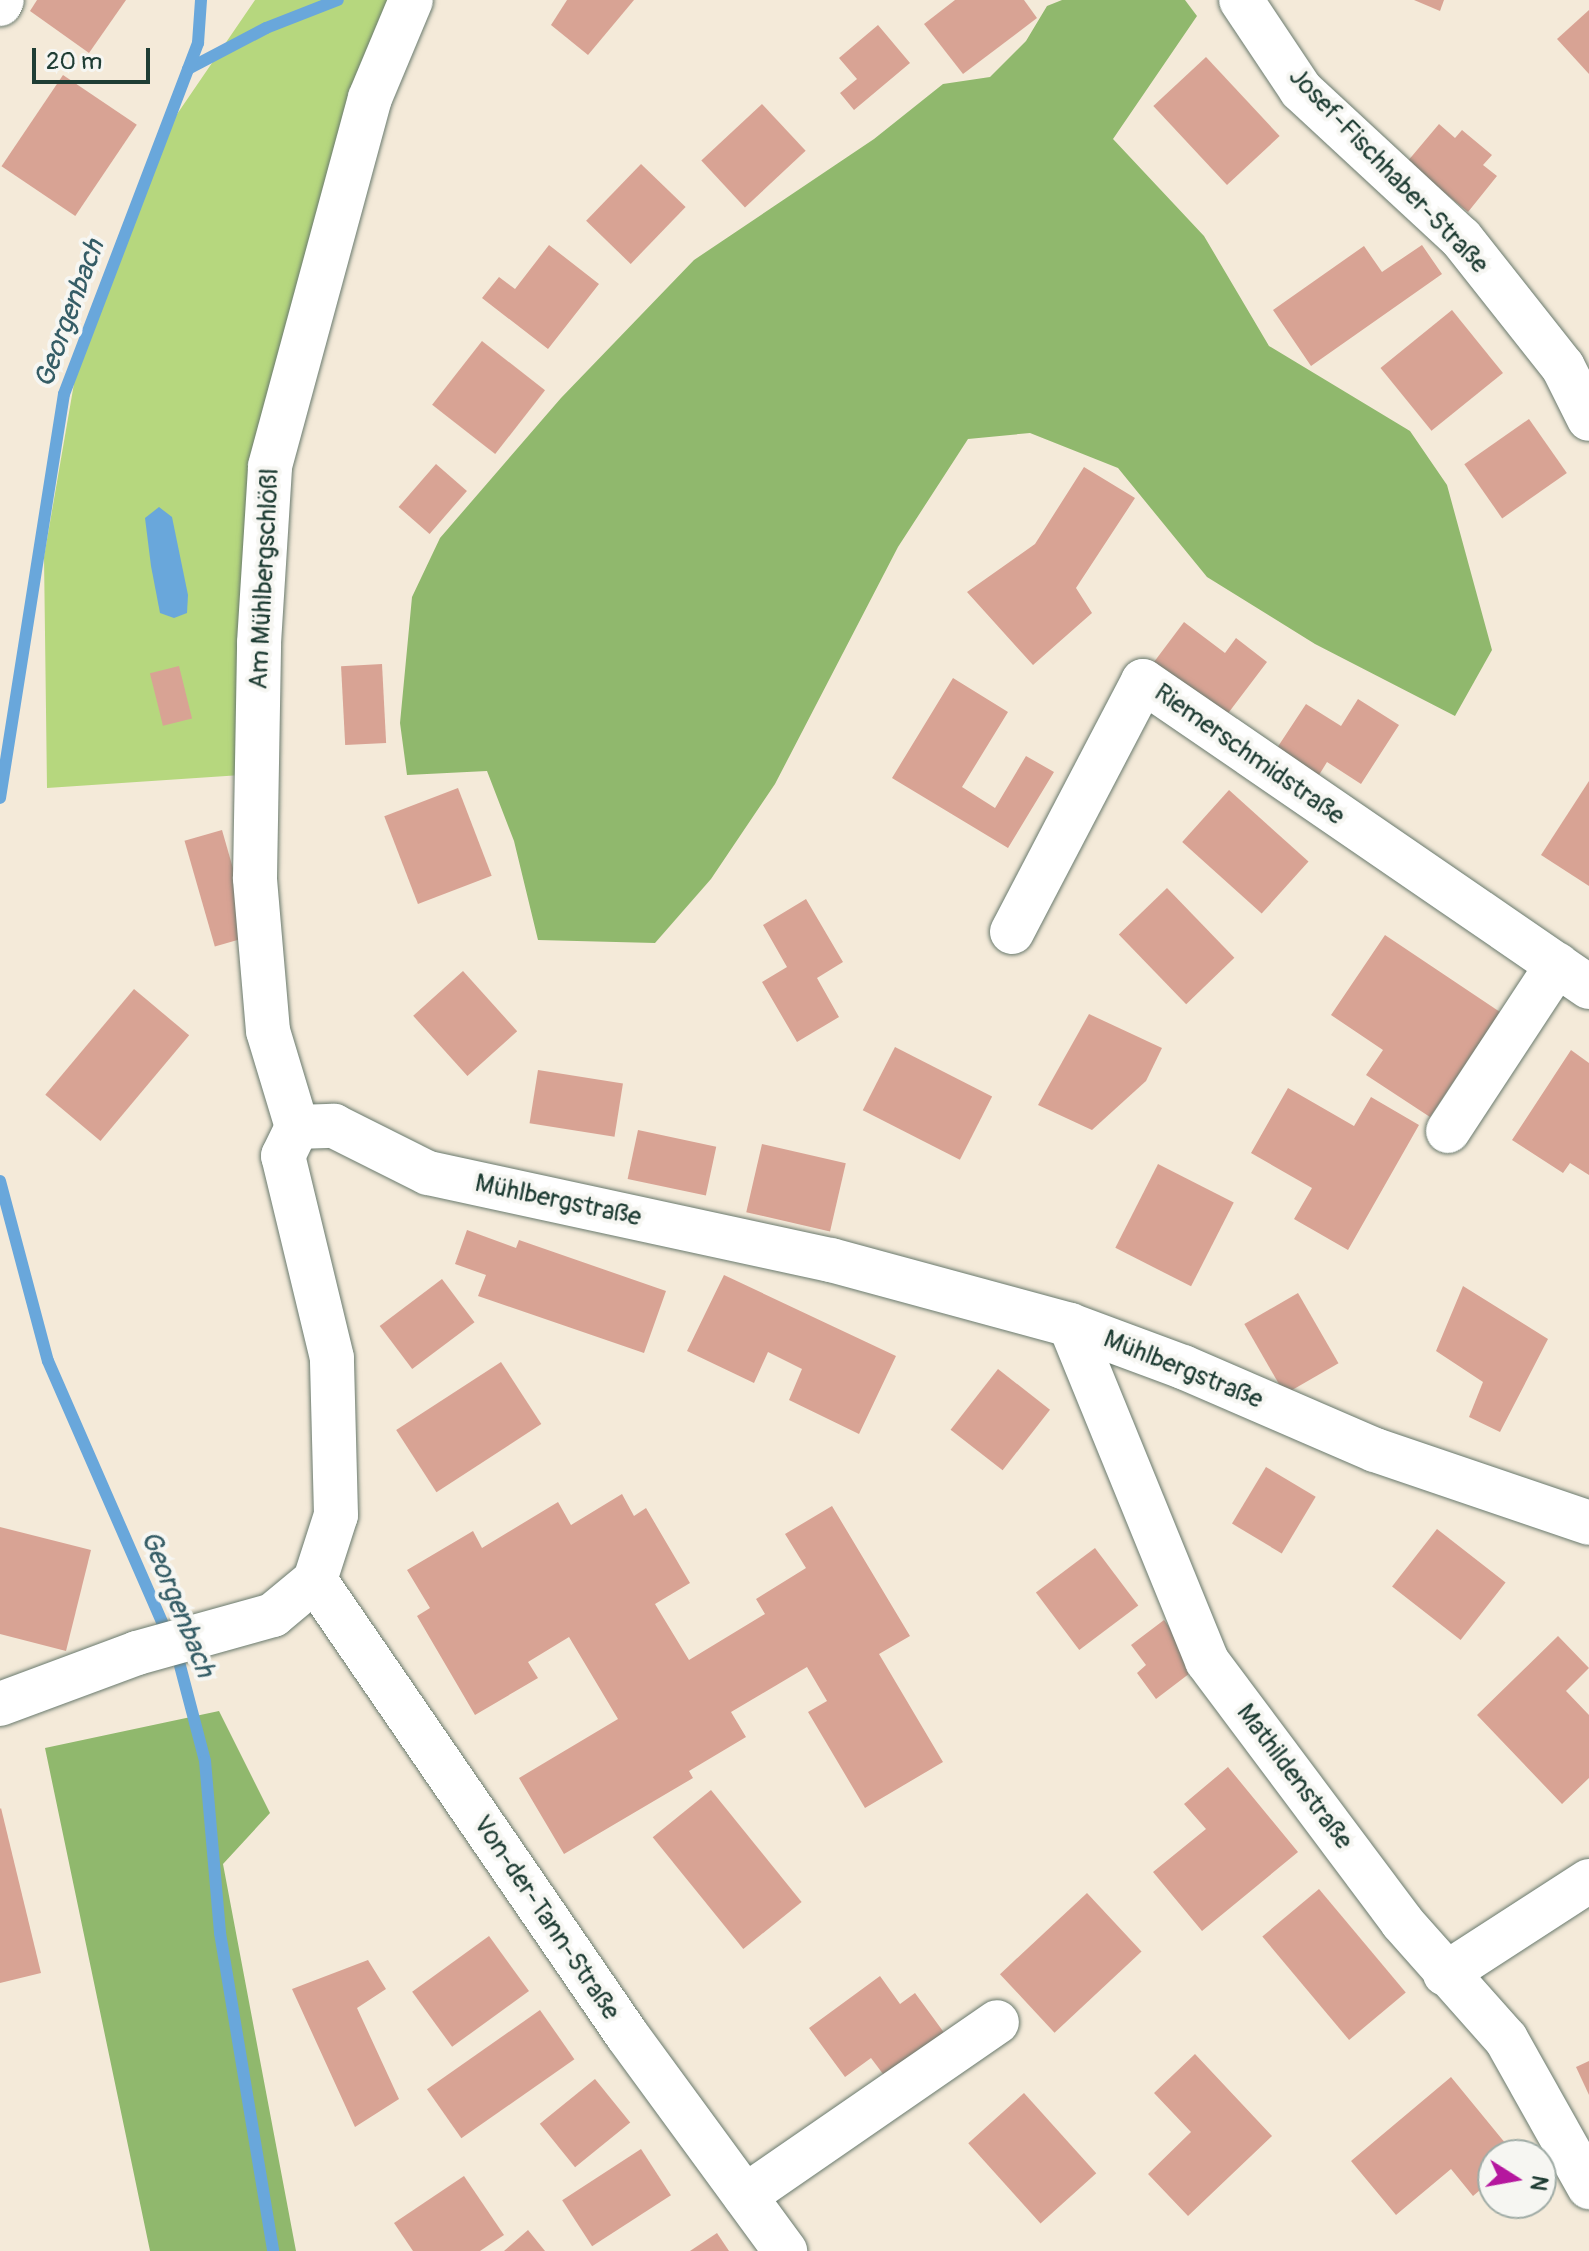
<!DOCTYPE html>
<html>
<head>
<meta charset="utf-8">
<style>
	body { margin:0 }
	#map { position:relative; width:1589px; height:2251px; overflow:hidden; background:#f4ead9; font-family:Pangolin,sans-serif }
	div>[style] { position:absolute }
	.green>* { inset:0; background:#b6d77e }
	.forest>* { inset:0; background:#90b86d }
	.water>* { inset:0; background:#69a7db }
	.stream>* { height:12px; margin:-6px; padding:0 6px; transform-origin:6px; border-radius:6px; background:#69a7db }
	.building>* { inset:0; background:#d8a394; transform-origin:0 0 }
	.roads { filter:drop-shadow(0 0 2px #6a7a6e) drop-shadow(0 0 2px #6a7a6e) }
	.minor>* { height:44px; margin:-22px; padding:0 22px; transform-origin:22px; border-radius:22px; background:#fff }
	span { translate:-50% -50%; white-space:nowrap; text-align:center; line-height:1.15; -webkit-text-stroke:8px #f6f6f2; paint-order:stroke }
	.street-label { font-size:26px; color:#1f3d34 }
	.water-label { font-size:28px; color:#355d66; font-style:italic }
	.north { position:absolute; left:1477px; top:2139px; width:80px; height:80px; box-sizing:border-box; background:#f6f6f2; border:2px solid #a0aca6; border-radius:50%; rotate:101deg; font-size:22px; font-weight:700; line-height:32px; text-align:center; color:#1f3d34 }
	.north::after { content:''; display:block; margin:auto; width:28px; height:36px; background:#b5179e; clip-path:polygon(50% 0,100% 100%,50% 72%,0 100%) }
	.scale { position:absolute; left:32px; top:48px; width:118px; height:36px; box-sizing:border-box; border:4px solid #1f3d34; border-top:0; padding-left:10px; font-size:24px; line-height:28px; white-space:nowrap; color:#1f3d34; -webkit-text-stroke:6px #f6f6f2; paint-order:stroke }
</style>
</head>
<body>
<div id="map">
	<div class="green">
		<div style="clip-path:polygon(255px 0,411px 0,270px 466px,257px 774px,47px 788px,44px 557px,81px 343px,158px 142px)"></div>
	</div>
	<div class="forest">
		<div style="clip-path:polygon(1062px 0,1185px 0,1197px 16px,1113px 139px,1204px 236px,1269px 346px,1410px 431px,1447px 485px,1492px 650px,1455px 716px,1315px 644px,1207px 577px,1118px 468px,1030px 433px,968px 439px,898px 547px,775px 784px,711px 879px,655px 943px,538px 940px,514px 841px,487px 771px,407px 775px,400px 723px,412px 597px,440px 538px,561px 398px,694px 260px,874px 139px,943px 84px,990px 77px,1026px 41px,1047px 6px)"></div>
		<div style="clip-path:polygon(219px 1711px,270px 1813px,223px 1864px,296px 2251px,150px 2251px,45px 1748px)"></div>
	</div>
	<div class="water">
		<div style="clip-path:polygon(159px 507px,172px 517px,188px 595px,187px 613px,174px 618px,160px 613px,151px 566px,145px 518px)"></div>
	</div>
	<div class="stream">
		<div style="left:188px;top:69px;width:88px;rotate:-27.7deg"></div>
		<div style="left:266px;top:28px;width:77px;rotate:-21.3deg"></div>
		<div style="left:0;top:798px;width:409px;rotate:-81deg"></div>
		<div style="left:64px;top:394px;width:376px;rotate:-69.1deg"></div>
		<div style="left:198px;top:43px;width:43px;rotate:-86deg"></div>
		<div style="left:0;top:1181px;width:186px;rotate:75.1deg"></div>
		<div style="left:48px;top:1361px;width:324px;rotate:66.4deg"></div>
		<div style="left:178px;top:1658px;width:106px;rotate:75.3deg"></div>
		<div style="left:205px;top:1761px;width:173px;rotate:85deg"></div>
		<div style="left:220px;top:1933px;width:322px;rotate:80.5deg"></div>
	</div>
	<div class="building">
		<div style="clip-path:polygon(37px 0,126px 0,89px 53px,30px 11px)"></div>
		<div style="clip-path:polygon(567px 0,634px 0,588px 55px,551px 25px)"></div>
		<div style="clip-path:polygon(955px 0,1024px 0,1037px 18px,963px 74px,924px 24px)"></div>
		<div style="clip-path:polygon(1414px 0,1444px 0,1440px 11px)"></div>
		<div style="clip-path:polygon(1589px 10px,1589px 74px,1557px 39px)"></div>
		<div style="clip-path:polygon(878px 25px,910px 63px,854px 110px,840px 93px,857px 79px,839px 58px)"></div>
		<div style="left:1206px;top:57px;width:108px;height:72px;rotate:47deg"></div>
		<div style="left:63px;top:75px;width:89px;height:110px;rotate:34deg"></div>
		<div style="left:762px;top:104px;width:64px;height:83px;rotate:47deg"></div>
		<div style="clip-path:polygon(1439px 124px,1455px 138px,1462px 130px,1492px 155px,1483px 165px,1497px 176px,1468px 212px,1407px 162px)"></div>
		<div style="left:641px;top:164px;width:62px;height:79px;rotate:44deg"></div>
		<div style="clip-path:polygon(549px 245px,599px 284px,548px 349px,482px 298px,499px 277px,515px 289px)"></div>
		<div style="clip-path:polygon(1422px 245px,1442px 274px,1311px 366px,1273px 310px,1364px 246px,1382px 272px)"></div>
		<div style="left:1452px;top:310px;width:81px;height:92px;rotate:51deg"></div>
		<div style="left:482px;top:341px;width:80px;height:81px;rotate:38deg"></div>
		<div style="left:1529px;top:419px;width:66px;height:79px;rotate:55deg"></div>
		<div style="left:436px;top:464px;width:41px;height:57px;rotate:41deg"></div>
		<div style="clip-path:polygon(1084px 467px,1135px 498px,1076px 588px,1092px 613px,1033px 665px,967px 592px,1035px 544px)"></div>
		<div style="clip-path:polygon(1184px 622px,1225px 653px,1236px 638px,1267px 662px,1226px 716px,1154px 662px)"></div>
		<div style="left:382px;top:664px;width:79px;height:41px;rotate:87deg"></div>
		<div style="left:179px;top:666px;width:54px;height:30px;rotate:76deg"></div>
		<div style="clip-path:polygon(953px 678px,1008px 712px,962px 787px,995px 808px,1026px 756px,1054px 772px,1008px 848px,892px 778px)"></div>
		<div style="clip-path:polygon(1358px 699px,1399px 725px,1361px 784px,1327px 762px,1319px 775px,1277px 748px,1306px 704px,1341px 726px)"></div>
		<div style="clip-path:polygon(1589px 781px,1589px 886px,1541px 855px)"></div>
		<div style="left:458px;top:788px;width:94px;height:79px;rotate:69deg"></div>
		<div style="left:1229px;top:790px;width:107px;height:70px;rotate:42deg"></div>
		<div style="left:222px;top:830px;width:110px;height:39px;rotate:74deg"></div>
		<div style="left:1167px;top:888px;width:97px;height:67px;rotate:46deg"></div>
		<div style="clip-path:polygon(806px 899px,843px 962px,817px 978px,839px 1017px,797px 1042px,762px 982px,787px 967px,763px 925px)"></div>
		<div style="clip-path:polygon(1385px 935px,1500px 1012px,1430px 1117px,1366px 1075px,1383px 1050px,1331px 1015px)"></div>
		<div style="left:463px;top:971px;width:81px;height:67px;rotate:48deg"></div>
		<div style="left:134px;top:989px;width:72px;height:138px;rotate:40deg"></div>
		<div style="clip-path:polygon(1089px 1014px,1162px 1048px,1146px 1081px,1092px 1130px,1038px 1105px)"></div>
		<div style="left:895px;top:1047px;width:109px;height:71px;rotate:27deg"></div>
		<div style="clip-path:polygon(1571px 1050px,1589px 1063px,1589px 1175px,1570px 1163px,1563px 1173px,1512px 1140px)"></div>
		<div style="left:538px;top:1070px;width:86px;height:54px;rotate:9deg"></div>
		<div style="clip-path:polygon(1288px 1088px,1354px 1126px,1371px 1097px,1419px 1125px,1348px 1250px,1294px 1219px,1312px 1188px,1251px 1153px)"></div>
		<div style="left:638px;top:1130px;width:80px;height:50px;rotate:12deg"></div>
		<div style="left:762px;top:1144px;width:86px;height:70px;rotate:13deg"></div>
		<div style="left:1158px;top:1164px;width:85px;height:94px;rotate:27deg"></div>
		<div style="clip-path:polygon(467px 1230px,516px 1248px,519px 1240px,666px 1291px,644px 1353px,478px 1296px,486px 1275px,455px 1264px)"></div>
		<div style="clip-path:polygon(724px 1275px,896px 1356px,859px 1434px,789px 1400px,802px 1369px,768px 1352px,754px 1383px,687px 1351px)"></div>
		<div style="left:442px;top:1279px;width:54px;height:78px;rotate:53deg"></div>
		<div style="clip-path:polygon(1463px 1286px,1548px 1339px,1500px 1432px,1469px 1417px,1483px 1382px,1436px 1351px)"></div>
		<div style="left:1298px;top:1293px;width:81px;height:62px;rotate:60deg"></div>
		<div style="left:501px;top:1362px;width:74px;height:125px;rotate:57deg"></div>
		<div style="left:998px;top:1369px;width:66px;height:77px;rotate:38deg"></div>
		<div style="left:1266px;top:1467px;width:58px;height:66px;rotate:31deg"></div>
		<div style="clip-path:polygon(622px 1494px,634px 1516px,646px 1508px,690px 1583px,655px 1604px,689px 1660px,765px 1614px,756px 1599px,806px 1568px,785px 1534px,832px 1506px,910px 1636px,879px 1654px,943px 1762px,865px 1808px,808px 1712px,827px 1701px,807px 1667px,731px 1712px,746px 1737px,689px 1771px,693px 1778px,564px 1854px,519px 1778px,618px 1719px,569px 1637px,528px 1662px,538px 1678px,475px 1715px,417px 1616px,430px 1608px,407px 1570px,473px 1531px,482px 1548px,558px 1502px,571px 1525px)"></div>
		<div style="clip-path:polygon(0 1527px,91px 1550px,66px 1651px,0 1634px)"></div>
		<div style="left:1437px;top:1529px;width:87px;height:73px;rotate:38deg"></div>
		<div style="left:1095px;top:1548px;width:72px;height:74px;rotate:53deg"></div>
		<div style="clip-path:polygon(1164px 1620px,1198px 1667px,1156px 1699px,1137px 1673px,1146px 1665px,1131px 1645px)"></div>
		<div style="clip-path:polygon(1558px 1636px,1589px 1668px,1566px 1691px,1589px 1715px,1589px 1778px,1562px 1804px,1477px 1715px)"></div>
		<div style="clip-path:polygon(1228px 1767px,1298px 1852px,1202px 1931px,1153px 1872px,1206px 1829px,1184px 1804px)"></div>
		<div style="left:711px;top:1790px;width:144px;height:75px;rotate:51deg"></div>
		<div style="clip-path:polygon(1px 1808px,41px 1973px,0 1983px,0 1809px)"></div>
		<div style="left:1319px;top:1889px;width:135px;height:74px;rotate:50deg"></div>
		<div style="left:1087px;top:1893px;width:80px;height:119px;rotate:47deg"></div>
		<div style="left:489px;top:1936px;width:68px;height:95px;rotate:54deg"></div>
		<div style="clip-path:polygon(368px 1960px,386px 1989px,357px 2008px,399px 2099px,355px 2127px,292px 1989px)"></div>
		<div style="clip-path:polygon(880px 1976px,900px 2004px,915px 1993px,948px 2038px,889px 2082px,871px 2058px,845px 2077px,809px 2028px)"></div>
		<div style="left:540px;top:2010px;width:60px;height:138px;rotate:55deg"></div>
		<div style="clip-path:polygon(1195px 2054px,1272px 2136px,1188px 2216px,1148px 2174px,1191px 2132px,1154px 2093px)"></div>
		<div style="clip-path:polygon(1589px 2061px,1589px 2095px,1576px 2067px)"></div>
		<div style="clip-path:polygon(1451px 2077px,1515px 2155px,1493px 2155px,1493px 2179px,1473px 2196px,1451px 2169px,1396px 2215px,1351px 2161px)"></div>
		<div style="left:595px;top:2079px;width:56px;height:71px;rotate:51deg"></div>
		<div style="left:1024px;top:2093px;width:108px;height:75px;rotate:48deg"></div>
		<div style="left:641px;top:2149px;width:55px;height:94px;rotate:57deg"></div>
		<div style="clip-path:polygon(464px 2176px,504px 2235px,480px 2251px,413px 2251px,394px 2223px)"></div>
		<div style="clip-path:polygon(528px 2230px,545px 2251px,504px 2251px)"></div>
		<div style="clip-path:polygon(717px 2233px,729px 2251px,690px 2251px)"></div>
	</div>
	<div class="roads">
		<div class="minor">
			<div style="left:1241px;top:0;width:108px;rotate:56.3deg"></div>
			<div style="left:1301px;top:90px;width:218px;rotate:42.8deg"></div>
			<div style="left:1461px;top:238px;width:164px;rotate:51.7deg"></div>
			<div style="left:1563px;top:367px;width:58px;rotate:63.4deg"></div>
			<div style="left:0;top:4px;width:4px;rotate:-63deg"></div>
			<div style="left:1012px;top:932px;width:283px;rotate:-62.4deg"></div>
			<div style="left:1143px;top:681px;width:541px;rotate:34.45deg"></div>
			<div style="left:297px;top:1127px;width:100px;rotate:-106.8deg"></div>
			<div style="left:268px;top:1031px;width:154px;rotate:-94.9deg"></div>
			<div style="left:255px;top:878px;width:235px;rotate:-89deg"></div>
			<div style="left:259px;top:643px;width:177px;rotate:-86.4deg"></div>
			<div style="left:270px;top:466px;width:381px;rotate:-74.8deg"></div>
			<div style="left:370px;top:98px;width:106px;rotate:-67.3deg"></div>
			<div style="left:1448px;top:1131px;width:199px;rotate:-56.7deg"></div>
			<div style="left:1070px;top:1325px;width:363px;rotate:67.8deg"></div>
			<div style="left:1207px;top:1661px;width:326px;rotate:53.2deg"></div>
			<div style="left:1402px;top:1922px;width:157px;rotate:48.4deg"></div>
			<div style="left:1506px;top:2039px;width:170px;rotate:60.7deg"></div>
			<div style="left:315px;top:1580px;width:552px;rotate:55.56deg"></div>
			<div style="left:627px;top:2035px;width:268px;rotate:53.8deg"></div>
			<div style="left:0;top:1704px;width:146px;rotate:-20.4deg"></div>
			<div style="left:137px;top:1653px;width:141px;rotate:-15.6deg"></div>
			<div style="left:273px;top:1615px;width:55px;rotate:-39.8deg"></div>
			<div style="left:315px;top:1580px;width:68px;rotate:-72.1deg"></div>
			<div style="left:336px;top:1515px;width:157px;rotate:-91.5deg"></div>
			<div style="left:332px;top:1358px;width:208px;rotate:-103.6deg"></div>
			<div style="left:283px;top:1156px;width:32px;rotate:-64deg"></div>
			<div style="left:297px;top:1127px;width:37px;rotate:-2deg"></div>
			<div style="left:334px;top:1126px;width:105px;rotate:26.6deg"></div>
			<div style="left:428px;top:1173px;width:412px;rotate:12.2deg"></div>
			<div style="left:831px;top:1260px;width:248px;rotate:15.2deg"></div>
			<div style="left:1070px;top:1325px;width:121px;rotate:20.4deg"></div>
			<div style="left:1183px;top:1367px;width:209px;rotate:23.4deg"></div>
			<div style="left:1375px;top:1450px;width:226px;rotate:18.8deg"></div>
			<div style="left:1445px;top:1974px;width:171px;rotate:-32.9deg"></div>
			<div style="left:745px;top:2196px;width:306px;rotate:-34.6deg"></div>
		</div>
	</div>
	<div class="street-label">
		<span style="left:1388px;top:171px;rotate:46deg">Josef-Fischhaber-Straße</span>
		<span style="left:265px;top:579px;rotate:-87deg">Am Mühlbergschlößl</span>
		<span style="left:1249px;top:755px;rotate:35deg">Riemerschmidstraße</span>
		<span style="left:558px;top:1201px;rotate:12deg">Mühlbergstraße</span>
		<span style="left:1183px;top:1370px;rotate:22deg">Mühlbergstraße</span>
		<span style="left:1294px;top:1777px;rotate:53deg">Mathildenstraße</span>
		<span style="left:546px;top:1918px;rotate:56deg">Von-der-Tann-Straße</span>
	</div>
	<div class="water-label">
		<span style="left:70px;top:314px;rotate:-70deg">Georgenbach</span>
		<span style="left:177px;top:1604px;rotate:68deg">Georgenbach</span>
	</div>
	<div class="north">N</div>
	<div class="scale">20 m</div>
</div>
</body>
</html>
